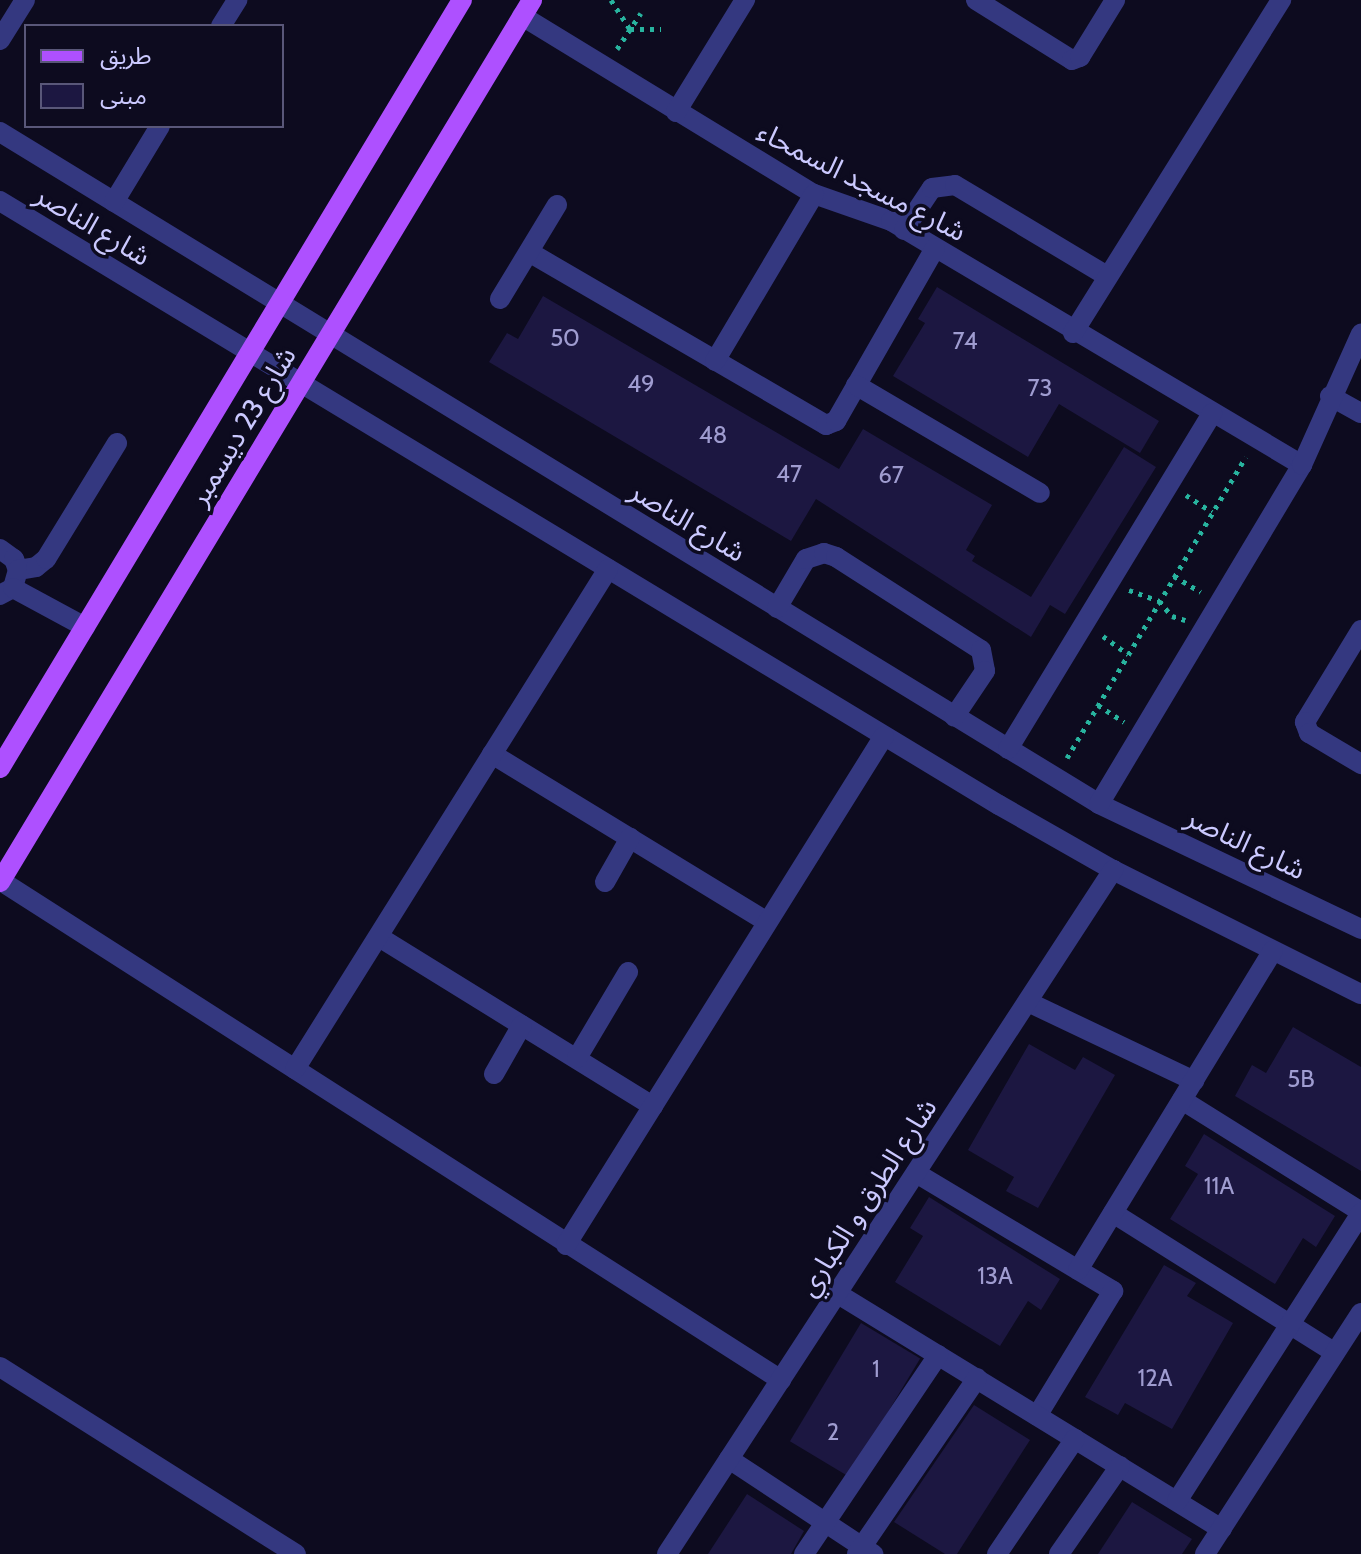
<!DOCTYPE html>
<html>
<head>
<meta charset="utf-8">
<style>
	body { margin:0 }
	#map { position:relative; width:1361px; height:1554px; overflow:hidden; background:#0d0b1f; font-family:Cabin,"Noto Sans Arabic",sans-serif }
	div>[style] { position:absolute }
	.building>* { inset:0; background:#1c1741; transform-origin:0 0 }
	.path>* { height:5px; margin-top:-2.5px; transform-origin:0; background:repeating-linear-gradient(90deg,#28b49f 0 4px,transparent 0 10px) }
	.minor>* { height:20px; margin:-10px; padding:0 10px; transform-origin:10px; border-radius:10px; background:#343880 }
	.major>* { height:20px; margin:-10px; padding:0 10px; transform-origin:10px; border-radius:10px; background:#ae50ff }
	span { translate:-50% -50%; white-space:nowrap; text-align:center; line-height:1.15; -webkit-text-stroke:7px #0d0b1f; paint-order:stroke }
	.number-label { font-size:24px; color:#9f9cd0 }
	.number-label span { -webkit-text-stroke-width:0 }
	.street-label { font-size:28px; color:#cbc9ff }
	.legend { position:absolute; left:24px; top:24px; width:260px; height:104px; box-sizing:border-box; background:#0d0b1f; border:2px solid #595779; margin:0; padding:10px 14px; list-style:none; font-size:24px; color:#cbc9ff }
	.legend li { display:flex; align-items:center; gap:16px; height:40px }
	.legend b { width:40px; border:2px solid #595779 }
</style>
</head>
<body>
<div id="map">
	<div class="building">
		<div style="clip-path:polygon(937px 287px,1159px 421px,1140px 453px,1059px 404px,1028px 457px,893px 376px,925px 323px,918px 319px)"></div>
		<div style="clip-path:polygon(543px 296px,839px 469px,863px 429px,992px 505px,966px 550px,975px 556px,972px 561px,1031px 597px,1124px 447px,1156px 467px,1065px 614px,1050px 605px,1031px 637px,816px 499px,791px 541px,489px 362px,507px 333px,518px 339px)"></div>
		<div style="clip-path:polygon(1293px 1027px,1361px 1067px,1361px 1171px,1235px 1096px,1252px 1065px,1266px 1073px)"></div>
		<div style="clip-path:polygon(1029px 1044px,1075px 1070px,1083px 1057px,1115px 1075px,1038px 1208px,1006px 1191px,1014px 1177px,968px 1150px)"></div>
		<div style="clip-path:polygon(1204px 1134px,1335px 1216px,1316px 1247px,1303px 1238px,1275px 1284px,1170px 1219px,1198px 1174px,1185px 1166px)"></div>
		<div style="clip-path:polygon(929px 1197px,1060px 1279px,1041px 1310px,1028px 1301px,1000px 1346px,895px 1282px,923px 1236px,910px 1228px)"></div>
		<div style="clip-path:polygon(1164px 1265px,1196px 1283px,1187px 1296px,1233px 1323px,1172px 1429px,1125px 1403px,1118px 1415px,1085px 1397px)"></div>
		<div style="left:861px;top:1323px;width:69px;height:138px;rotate:31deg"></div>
		<div style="clip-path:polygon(974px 1405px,1030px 1440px,957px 1554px,945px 1554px,894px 1522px)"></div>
		<div style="clip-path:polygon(747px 1494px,804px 1531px,791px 1554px,708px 1554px)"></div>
		<div style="clip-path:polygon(1132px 1502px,1192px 1539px,1182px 1554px,1098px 1554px)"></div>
	</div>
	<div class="path">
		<div style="left:611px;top:0;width:35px;rotate:57deg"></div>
		<div style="left:630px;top:29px;width:31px"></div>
		<div style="left:617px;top:49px;width:43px;rotate:-56.3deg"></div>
		<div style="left:1186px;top:495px;width:31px;rotate:33deg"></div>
		<div style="left:1174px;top:576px;width:31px;rotate:31deg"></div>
		<div style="left:1129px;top:590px;width:32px;rotate:20deg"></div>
		<div style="left:1159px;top:601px;width:20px;rotate:49deg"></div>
		<div style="left:1172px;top:616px;width:14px;rotate:17deg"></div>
		<div style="left:1103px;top:636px;width:31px;rotate:36deg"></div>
		<div style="left:1098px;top:705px;width:31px;rotate:33deg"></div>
		<div style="left:1067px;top:758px;width:350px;rotate:-59.3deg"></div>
	</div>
	<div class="minor">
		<div style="left:976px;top:0;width:113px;rotate:32deg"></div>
		<div style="left:1072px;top:60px;width:9px;rotate:-21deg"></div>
		<div style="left:1080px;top:57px;width:67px;rotate:-58.4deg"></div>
		<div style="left:522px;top:16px;width:342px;rotate:31.4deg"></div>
		<div style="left:814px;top:194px;width:82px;rotate:19.3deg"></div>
		<div style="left:891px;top:221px;width:478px;rotate:30.7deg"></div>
		<div style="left:221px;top:26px;width:31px;rotate:-58deg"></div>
		<div style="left:0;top:40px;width:47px;rotate:-58deg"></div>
		<div style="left:676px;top:112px;width:132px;rotate:-58.4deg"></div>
		<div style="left:0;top:132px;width:1288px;rotate:31.44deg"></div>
		<div style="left:1099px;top:804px;width:290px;rotate:25.5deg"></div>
		<div style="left:0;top:201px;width:1167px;rotate:31.16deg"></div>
		<div style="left:999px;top:805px;width:131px;rotate:29.7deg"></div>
		<div style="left:1113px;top:870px;width:277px;rotate:26.6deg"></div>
		<div style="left:114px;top:202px;width:89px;rotate:-58.8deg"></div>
		<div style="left:904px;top:230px;width:50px;rotate:-56.3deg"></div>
		<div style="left:932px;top:188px;width:23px;rotate:-7deg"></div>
		<div style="left:955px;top:185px;width:177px;rotate:30.9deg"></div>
		<div style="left:529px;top:252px;width:344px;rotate:30.2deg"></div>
		<div style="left:826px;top:425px;width:11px;rotate:-22deg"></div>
		<div style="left:836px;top:421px;width:199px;rotate:-60.2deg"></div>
		<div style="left:500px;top:299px;width:110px;rotate:-58.8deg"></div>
		<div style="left:1073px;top:333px;width:393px;rotate:-58deg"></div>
		<div style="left:715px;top:361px;width:194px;rotate:-59.3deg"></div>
		<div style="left:856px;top:385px;width:213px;rotate:30.4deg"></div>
		<div style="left:1330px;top:396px;width:35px;rotate:29deg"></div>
		<div style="left:0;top:549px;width:17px;rotate:36deg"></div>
		<div style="left:14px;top:559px;width:12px;rotate:70deg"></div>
		<div style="left:18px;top:570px;width:19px;rotate:106deg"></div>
		<div style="left:13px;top:588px;width:15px;rotate:152deg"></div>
		<div style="left:18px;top:570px;width:18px;rotate:-9deg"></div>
		<div style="left:36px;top:567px;width:13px;rotate:-39deg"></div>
		<div style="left:46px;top:559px;width:136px;rotate:-58.5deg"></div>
		<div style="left:13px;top:588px;width:82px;rotate:28.4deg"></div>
		<div style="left:777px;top:608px;width:57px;rotate:-59.4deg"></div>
		<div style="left:806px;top:559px;width:19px;rotate:-18deg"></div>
		<div style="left:824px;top:553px;width:13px;rotate:18deg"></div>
		<div style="left:836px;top:557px;width:172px;rotate:32.7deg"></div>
		<div style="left:981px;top:650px;width:21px;rotate:79deg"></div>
		<div style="left:985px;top:671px;width:55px;rotate:124deg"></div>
		<div style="left:1361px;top:630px;width:108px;rotate:121.3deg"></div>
		<div style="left:1305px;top:722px;width:12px;rotate:70deg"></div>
		<div style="left:1309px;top:733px;width:61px;rotate:30.8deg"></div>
		<div style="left:1008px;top:749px;width:393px;rotate:-58.7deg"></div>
		<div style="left:492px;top:754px;width:322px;rotate:31.4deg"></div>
		<div style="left:1099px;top:804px;width:395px;rotate:-59.1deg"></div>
		<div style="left:1302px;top:465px;width:144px;rotate:-65.8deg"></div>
		<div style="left:1px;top:881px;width:926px;rotate:32.61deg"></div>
		<div style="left:605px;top:882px;width:51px;rotate:-60.4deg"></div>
		<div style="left:379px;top:937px;width:322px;rotate:31.7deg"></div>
		<div style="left:1028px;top:1002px;width:184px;rotate:25.4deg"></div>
		<div style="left:577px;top:1058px;width:100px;rotate:-59.3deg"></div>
		<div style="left:295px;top:1069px;width:590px;rotate:-57.95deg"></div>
		<div style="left:494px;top:1074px;width:56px;rotate:-60.3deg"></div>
		<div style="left:1182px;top:1100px;width:211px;rotate:32deg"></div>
		<div style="left:916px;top:1173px;width:230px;rotate:30.9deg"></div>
		<div style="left:1113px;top:1291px;width:146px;rotate:121.3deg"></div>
		<div style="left:1113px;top:1213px;width:262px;rotate:32.2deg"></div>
		<div style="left:566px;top:1245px;width:600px;rotate:-58deg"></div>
		<div style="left:1078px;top:1270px;width:374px;rotate:-58.6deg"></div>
		<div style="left:838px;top:1294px;width:450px;rotate:31.5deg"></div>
		<div style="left:0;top:1367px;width:350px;rotate:32.3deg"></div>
		<div style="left:729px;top:1459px;width:173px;rotate:33.4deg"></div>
		<div style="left:1177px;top:1501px;width:342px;rotate:-57.4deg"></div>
		<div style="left:667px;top:1554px;width:817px;rotate:-56.89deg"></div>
		<div style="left:804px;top:1554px;width:240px;rotate:-56deg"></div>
		<div style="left:857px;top:1554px;width:213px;rotate:-55.7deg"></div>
		<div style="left:997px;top:1554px;width:139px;rotate:-55.9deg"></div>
		<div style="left:1059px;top:1554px;width:107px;rotate:-55.3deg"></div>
		<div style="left:1205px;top:1554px;width:287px;rotate:-57.1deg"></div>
	</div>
	<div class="major">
		<div style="left:0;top:768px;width:896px;rotate:-58.97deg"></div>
		<div style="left:0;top:882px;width:1030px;rotate:-58.9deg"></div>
	</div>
	<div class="number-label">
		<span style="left:565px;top:338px">50</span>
		<span style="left:965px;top:341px">74</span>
		<span style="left:641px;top:384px">49</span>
		<span style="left:1040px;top:388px">73</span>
		<span style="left:713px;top:435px">48</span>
		<span style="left:789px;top:474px">47</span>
		<span style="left:891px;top:475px">67</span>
		<span style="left:1301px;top:1079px">5B</span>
		<span style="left:1219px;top:1186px">11A</span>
		<span style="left:995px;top:1276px">13A</span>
		<span style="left:876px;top:1369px">1</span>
		<span style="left:1155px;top:1378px">12A</span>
		<span style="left:833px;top:1432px">2</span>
	</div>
	<div class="street-label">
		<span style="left:862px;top:181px;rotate:27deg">شارع مسجد السمحاء</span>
		<span style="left:93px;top:225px;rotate:31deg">شارع الناصر</span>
		<span style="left:242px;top:426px;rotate:-59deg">شارع 23 ديسمبر</span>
		<span style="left:688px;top:521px;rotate:31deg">شارع الناصر</span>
		<span style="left:1246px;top:843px;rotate:26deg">شارع الناصر</span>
		<span style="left:867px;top:1197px;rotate:-57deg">شارع الطرق و الكباري</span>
	</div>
	<ul class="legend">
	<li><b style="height:10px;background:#ae50ff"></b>طريق</li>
	<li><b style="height:22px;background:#1c1741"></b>مبنى</li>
	</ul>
</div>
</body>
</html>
